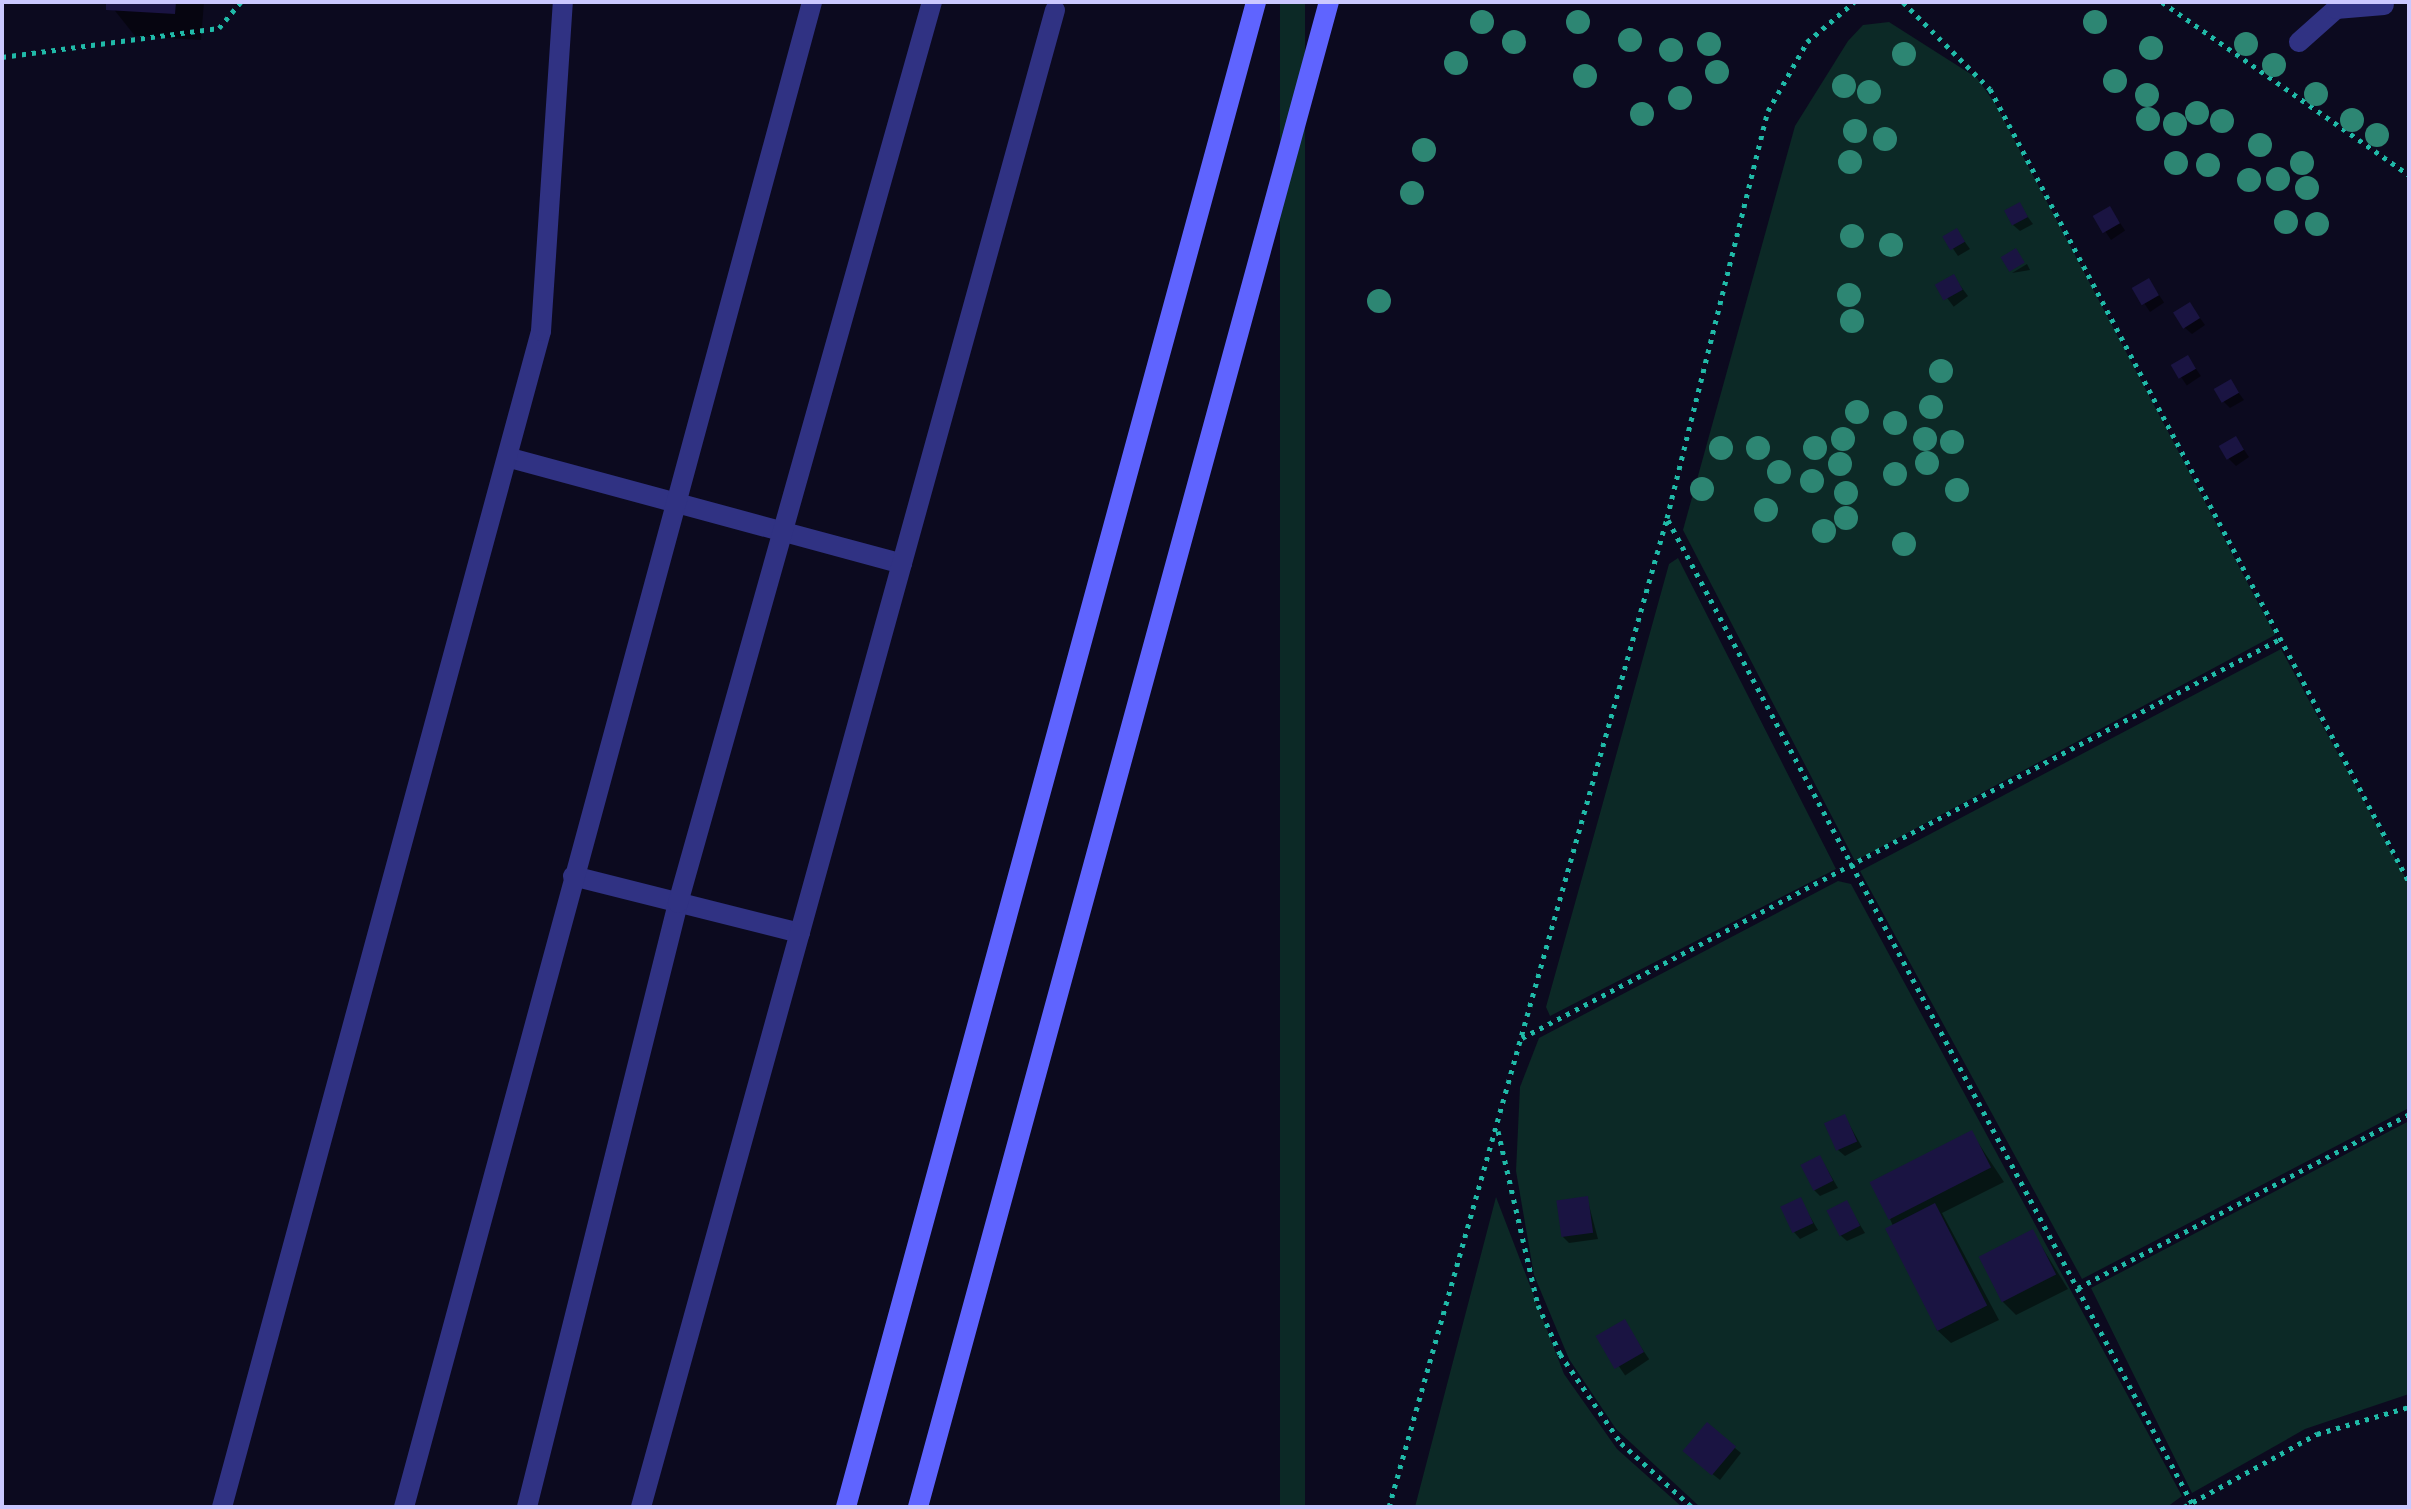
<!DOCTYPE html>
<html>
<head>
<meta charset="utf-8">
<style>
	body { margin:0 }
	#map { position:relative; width:2411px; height:1509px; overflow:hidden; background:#0c0a1f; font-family:Barlow,sans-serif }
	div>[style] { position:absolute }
	.green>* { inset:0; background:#0c2926; transform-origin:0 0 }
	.shadow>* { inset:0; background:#0007; transform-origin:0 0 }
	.building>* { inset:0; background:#1a1442; transform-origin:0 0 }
	.path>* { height:5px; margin-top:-2.5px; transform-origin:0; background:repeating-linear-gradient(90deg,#20baa8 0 4px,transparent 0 10px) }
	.lane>* { height:20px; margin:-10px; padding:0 10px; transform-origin:10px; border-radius:10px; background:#303283 }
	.street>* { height:20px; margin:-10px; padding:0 10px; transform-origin:10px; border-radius:10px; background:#303283 }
	.secondary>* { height:20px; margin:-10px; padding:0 10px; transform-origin:10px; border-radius:10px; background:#5f64ff }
	.trees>* { width:24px; height:24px; margin:-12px; border-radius:50%; background:#2d8673 }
	span { translate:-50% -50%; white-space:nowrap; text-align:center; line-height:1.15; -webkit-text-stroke:7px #0c0a1f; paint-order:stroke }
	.frame { position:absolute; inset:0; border:4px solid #cbc8ff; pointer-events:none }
</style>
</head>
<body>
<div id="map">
	<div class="green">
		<div style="left:1280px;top:2px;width:25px;height:1560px"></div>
		<div style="clip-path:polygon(1889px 22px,1977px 78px,1996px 105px,2275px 635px,1855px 861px,1683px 530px,1795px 126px,1848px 41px,1863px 25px)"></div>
		<div style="clip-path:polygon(1678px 558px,1836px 869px,1550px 1016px,1546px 1007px,1599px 817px,1669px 564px)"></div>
		<div style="clip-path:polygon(2281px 649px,2409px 884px,2409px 1108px,2082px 1279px,1860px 871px)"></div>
		<div style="clip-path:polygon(1838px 881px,1851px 884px,2182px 1496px,2167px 1507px,1700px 1507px,1616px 1429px,1569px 1359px,1534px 1275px,1516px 1171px,1520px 1087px,1539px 1038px)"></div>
		<div style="clip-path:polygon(2409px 1121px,2409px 1394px,2305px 1429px,2192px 1493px,2091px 1288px)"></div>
		<div style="clip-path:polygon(1496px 1197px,1564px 1374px,1617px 1449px,1682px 1507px,1415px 1507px)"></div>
	</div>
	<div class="shadow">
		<div style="clip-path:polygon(108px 2px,204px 2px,201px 40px,135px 36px)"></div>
		<div style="clip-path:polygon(2019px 205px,2033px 224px,2020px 231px,2013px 225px)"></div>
		<div style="left:2110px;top:208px;width:27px;height:17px;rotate:56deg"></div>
		<div style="clip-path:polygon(1957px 231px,1970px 249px,1958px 256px,1945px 237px)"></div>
		<div style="clip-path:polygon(2027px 264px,2030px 270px,2012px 273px)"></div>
		<div style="left:1953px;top:276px;width:25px;height:18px;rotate:53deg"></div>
		<div style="left:2149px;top:280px;width:27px;height:17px;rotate:56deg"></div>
		<div style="clip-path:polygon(2190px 304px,2205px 325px,2192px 334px,2185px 328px)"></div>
		<div style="left:2188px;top:357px;width:23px;height:17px;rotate:56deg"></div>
		<div style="clip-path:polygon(2230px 381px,2244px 400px,2230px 408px,2224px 402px)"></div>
		<div style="clip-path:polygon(2236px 438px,2249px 457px,2236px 466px,2229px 459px)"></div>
		<div style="clip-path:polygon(1845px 1117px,1862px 1147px,1845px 1156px,1838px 1150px)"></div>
		<div style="clip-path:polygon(1971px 1132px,2004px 1182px,1942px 1213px,1999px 1320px,1951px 1343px,1937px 1330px,1890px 1219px)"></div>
		<div style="clip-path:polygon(1820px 1157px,1838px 1188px,1820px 1196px,1814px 1190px)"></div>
		<div style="clip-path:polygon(1587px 1198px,1598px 1239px,1569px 1243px,1563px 1237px)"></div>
		<div style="clip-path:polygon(1800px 1200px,1818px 1230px,1800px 1239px,1794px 1232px)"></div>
		<div style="clip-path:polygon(1846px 1202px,1865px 1233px,1847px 1241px,1840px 1235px)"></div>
		<div style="clip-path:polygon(2032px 1231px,2068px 1289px,2016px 1315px,2002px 1301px)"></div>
		<div style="left:1624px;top:1322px;width:45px;height:29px;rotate:56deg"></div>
		<div style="clip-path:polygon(1707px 1425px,1741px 1453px,1720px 1480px,1692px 1458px)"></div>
	</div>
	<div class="building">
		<div style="clip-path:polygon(106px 2px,176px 2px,175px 14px,106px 10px)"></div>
		<div style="left:2020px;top:202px;width:17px;height:18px;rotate:62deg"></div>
		<div style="left:2110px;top:206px;width:20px;height:20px;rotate:60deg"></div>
		<div style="left:1957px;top:228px;width:16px;height:17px;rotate:60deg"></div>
		<div style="left:2016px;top:248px;width:17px;height:18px;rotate:59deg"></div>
		<div style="left:1954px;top:274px;width:18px;height:22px;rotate:61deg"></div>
		<div style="left:2149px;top:278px;width:20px;height:20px;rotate:60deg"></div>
		<div style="left:2190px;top:302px;width:19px;height:20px;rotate:58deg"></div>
		<div style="left:2188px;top:355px;width:16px;height:20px;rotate:60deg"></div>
		<div style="left:2231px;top:379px;width:16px;height:20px;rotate:60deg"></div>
		<div style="left:2236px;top:436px;width:16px;height:20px;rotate:60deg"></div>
		<div style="left:1845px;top:1114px;width:30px;height:23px;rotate:66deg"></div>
		<div style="left:1972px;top:1130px;width:42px;height:115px;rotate:63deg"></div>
		<div style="left:1820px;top:1155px;width:29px;height:22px;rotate:63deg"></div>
		<div style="left:1588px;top:1196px;width:37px;height:32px;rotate:82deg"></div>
		<div style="left:1801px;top:1197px;width:29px;height:23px;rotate:65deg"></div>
		<div style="left:1847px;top:1200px;width:29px;height:23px;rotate:63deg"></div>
		<div style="left:1935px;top:1203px;width:115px;height:56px;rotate:63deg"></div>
		<div style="left:2033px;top:1229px;width:51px;height:61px;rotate:63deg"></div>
		<div style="left:1625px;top:1319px;width:38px;height:34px;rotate:60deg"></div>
		<div style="left:1707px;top:1422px;width:38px;height:38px;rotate:40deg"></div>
	</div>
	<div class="path">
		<div style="left:1903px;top:2px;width:123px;rotate:45deg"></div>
		<div style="left:1990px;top:89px;width:897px;rotate:62.15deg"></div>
		<div style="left:2162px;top:2px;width:302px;rotate:35deg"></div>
		<div style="left:2px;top:57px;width:219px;rotate:-7.6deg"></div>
		<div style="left:219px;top:28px;width:34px;rotate:-50deg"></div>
		<div style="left:1668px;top:520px;width:1118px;rotate:61.95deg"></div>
		<div style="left:1522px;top:1038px;width:859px;rotate:-27.76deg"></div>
		<div style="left:1498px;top:1131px;width:179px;rotate:77.1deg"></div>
		<div style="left:1538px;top:1305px;width:54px;rotate:65.8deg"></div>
		<div style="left:1560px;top:1354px;width:108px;rotate:55.6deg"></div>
		<div style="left:1621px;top:1443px;width:96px;rotate:42deg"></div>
		<div style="left:2078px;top:1288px;width:374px;rotate:-27.7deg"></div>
		<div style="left:1389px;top:1507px;width:1027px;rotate:-74.3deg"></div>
		<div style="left:1667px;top:518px;width:419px;rotate:-76.1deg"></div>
		<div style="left:1768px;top:111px;width:79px;rotate:-60.5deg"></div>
		<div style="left:1807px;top:42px;width:62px;rotate:-40.4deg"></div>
		<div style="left:2184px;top:1507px;width:152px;rotate:-28.8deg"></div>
		<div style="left:2317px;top:1434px;width:96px;rotate:-16.4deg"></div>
	</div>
	<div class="lane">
		<div style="left:2299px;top:42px;width:50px;rotate:-41.7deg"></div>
		<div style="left:2336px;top:9px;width:48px;rotate:-4.8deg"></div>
	</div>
	<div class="street">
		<div style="left:510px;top:458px;width:406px;rotate:15.1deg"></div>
		<div style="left:573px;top:876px;width:234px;rotate:14.1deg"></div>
		<div style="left:222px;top:1507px;width:1218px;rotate:-74.82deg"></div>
		<div style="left:541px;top:331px;width:330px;rotate:-86.2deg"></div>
		<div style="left:404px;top:1507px;width:1559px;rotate:-74.83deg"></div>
		<div style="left:527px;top:1507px;width:623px;rotate:-75.96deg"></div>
		<div style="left:678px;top:903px;width:936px;rotate:-74.26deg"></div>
		<div style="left:641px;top:1507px;width:1553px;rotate:-74.54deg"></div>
	</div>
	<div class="secondary">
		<div style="left:846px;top:1507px;width:1560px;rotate:-74.76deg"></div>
		<div style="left:918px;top:1507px;width:1560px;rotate:-74.73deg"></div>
	</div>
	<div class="trees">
		<div style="left:1482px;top:22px"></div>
		<div style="left:1578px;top:22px"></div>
		<div style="left:2095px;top:22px"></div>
		<div style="left:1630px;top:40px"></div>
		<div style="left:1514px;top:42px"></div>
		<div style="left:1709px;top:44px"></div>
		<div style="left:2246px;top:44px"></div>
		<div style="left:2151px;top:48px"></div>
		<div style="left:1671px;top:50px"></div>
		<div style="left:1904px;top:54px"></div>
		<div style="left:1456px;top:63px"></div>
		<div style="left:2274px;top:65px"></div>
		<div style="left:1717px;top:72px"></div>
		<div style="left:1585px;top:76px"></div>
		<div style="left:2115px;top:81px"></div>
		<div style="left:1844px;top:86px"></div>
		<div style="left:1869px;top:92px"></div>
		<div style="left:2316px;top:94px"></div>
		<div style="left:2147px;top:95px"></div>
		<div style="left:1680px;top:98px"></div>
		<div style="left:2197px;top:113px"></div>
		<div style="left:1642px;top:114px"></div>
		<div style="left:2148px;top:119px"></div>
		<div style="left:2352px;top:120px"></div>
		<div style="left:2222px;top:121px"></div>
		<div style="left:2175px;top:124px"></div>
		<div style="left:1855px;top:131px"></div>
		<div style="left:2377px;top:135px"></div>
		<div style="left:1885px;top:139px"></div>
		<div style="left:2260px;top:145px"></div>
		<div style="left:1424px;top:150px"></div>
		<div style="left:1850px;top:162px"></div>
		<div style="left:2176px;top:163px"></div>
		<div style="left:2302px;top:163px"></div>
		<div style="left:2208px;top:165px"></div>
		<div style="left:2278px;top:179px"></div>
		<div style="left:2249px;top:180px"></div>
		<div style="left:2307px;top:188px"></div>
		<div style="left:1412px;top:193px"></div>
		<div style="left:2286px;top:222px"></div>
		<div style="left:2317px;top:224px"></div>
		<div style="left:1852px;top:236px"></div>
		<div style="left:1891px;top:245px"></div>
		<div style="left:1849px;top:295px"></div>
		<div style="left:1379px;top:301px"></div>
		<div style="left:1852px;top:321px"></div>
		<div style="left:1941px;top:371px"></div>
		<div style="left:1931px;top:407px"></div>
		<div style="left:1857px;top:412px"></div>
		<div style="left:1895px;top:423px"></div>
		<div style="left:1843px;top:439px"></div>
		<div style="left:1925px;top:439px"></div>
		<div style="left:1952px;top:442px"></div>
		<div style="left:1721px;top:448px"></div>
		<div style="left:1758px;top:448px"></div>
		<div style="left:1815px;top:448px"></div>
		<div style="left:1927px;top:463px"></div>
		<div style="left:1840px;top:464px"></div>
		<div style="left:1779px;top:472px"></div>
		<div style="left:1895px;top:474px"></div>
		<div style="left:1812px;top:481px"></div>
		<div style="left:1702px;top:489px"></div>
		<div style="left:1957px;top:490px"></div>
		<div style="left:1846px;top:493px"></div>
		<div style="left:1766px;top:510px"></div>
		<div style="left:1846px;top:518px"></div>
		<div style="left:1824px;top:531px"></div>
		<div style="left:1904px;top:544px"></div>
	</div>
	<div class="frame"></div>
</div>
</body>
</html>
